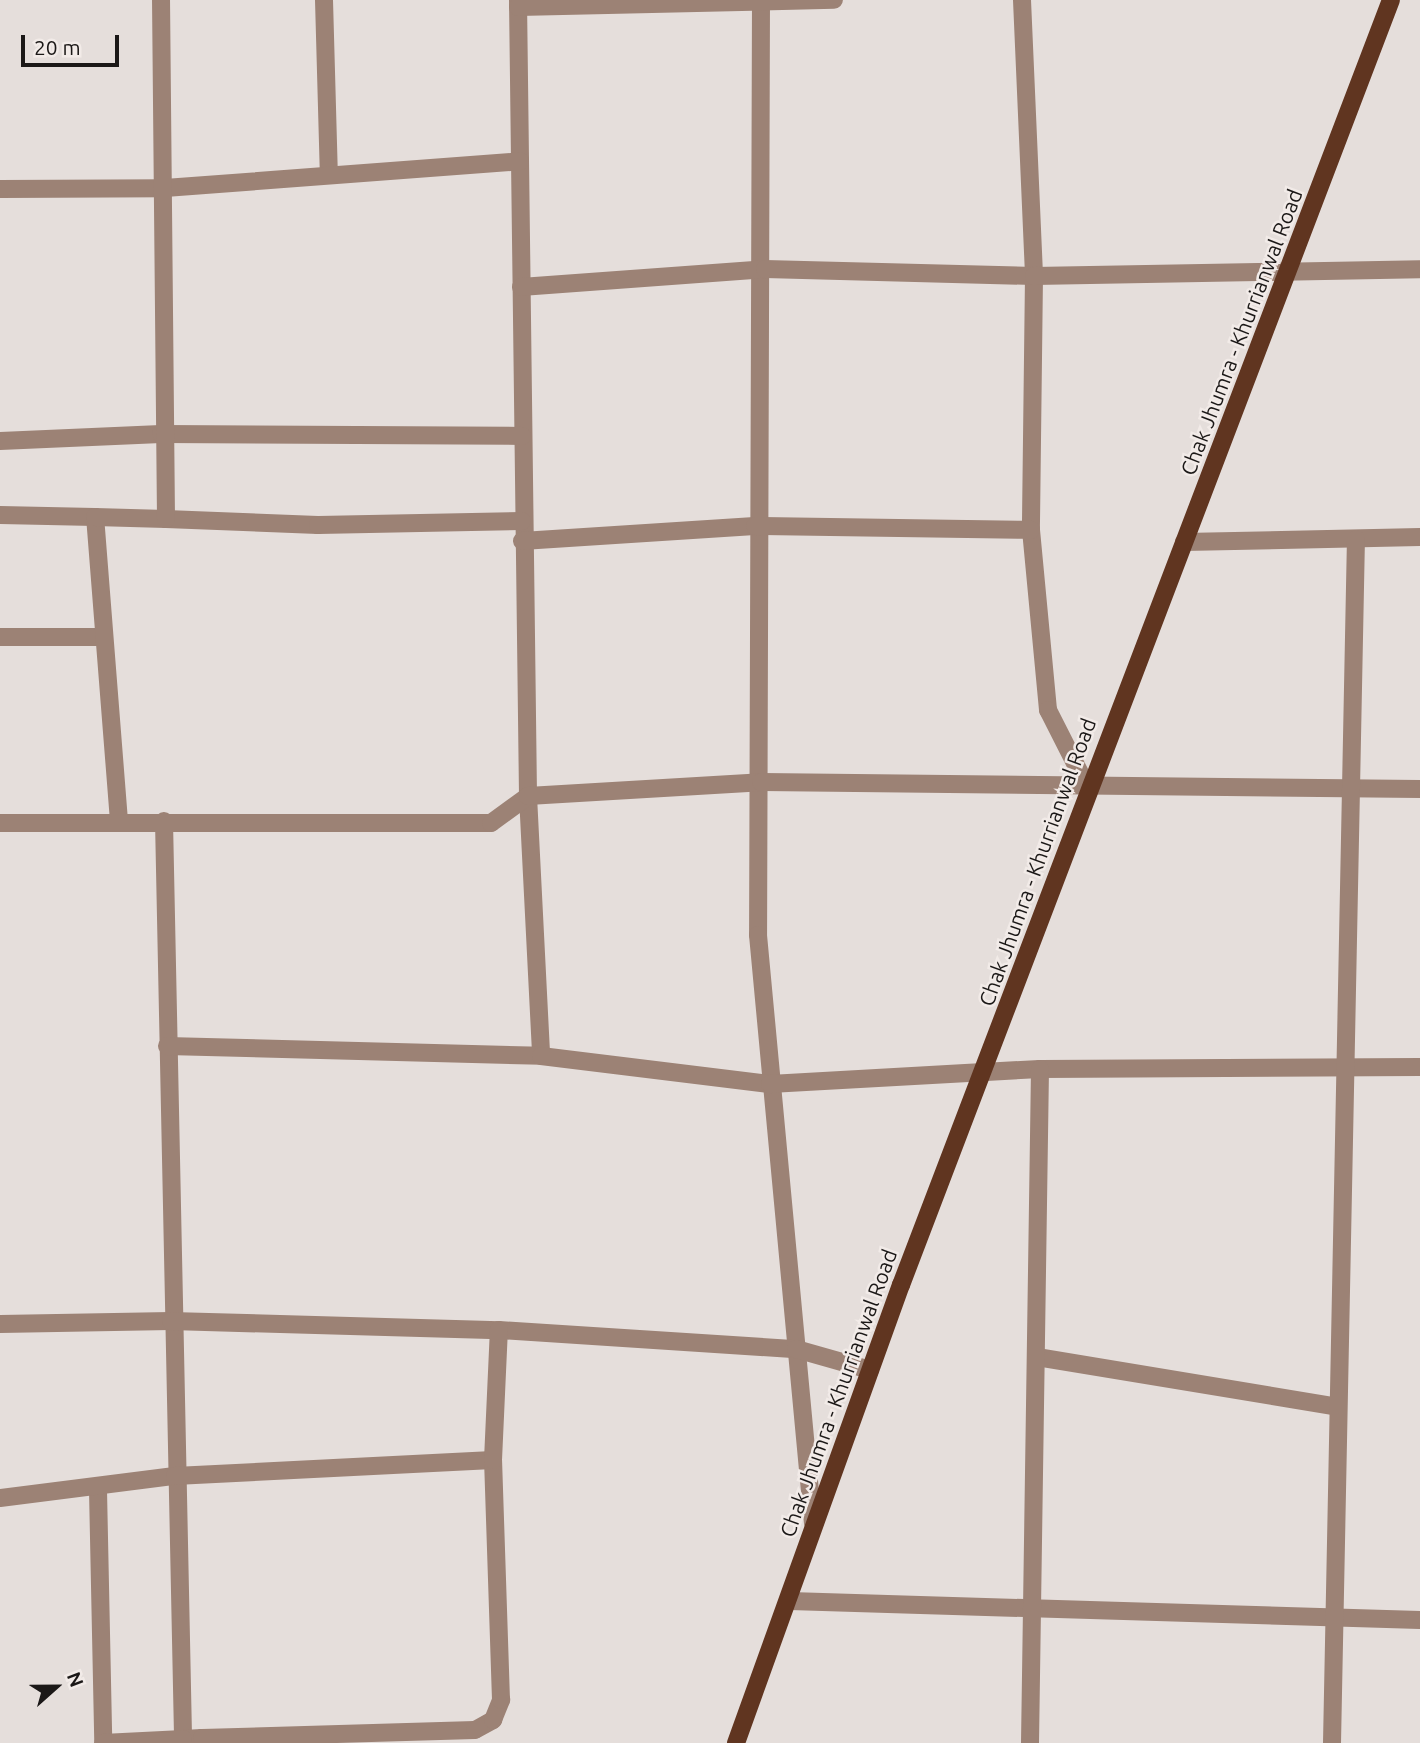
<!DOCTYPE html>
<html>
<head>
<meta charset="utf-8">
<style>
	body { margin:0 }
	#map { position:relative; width:1420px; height:1743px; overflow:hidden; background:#e5dedb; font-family:Ubuntu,sans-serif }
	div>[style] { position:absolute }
	.street>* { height:18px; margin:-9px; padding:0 9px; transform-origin:9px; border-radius:9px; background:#9c8275 }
	.primary>* { height:18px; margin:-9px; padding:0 9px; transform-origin:9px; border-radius:9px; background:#603520 }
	span { translate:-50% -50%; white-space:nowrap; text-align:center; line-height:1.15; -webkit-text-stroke:5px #f2ebe8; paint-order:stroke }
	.street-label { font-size:21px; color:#1b1817 }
	.north { position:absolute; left:21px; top:1652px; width:70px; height:70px; -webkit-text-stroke:5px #f2ebe8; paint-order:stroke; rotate:69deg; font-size:19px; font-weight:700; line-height:28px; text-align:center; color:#1b1817 }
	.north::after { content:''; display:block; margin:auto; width:24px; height:32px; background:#1b1817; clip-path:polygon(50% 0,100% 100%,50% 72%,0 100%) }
	.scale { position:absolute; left:21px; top:35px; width:98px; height:32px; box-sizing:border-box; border:4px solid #1b1817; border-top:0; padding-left:9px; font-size:21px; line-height:24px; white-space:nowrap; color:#1b1817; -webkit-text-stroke:5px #f2ebe8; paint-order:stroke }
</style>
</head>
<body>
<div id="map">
	<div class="street">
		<div style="left:324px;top:0;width:175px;rotate:88.4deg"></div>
		<div style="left:518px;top:0;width:796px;rotate:89.28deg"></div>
		<div style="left:528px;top:796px;width:260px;rotate:87.1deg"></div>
		<div style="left:761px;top:0;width:935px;rotate:90.18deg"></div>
		<div style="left:758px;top:935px;width:591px;rotate:84.66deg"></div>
		<div style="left:1022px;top:0;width:276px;rotate:87.5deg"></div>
		<div style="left:1034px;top:276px;width:254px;rotate:90.7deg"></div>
		<div style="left:1031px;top:530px;width:181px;rotate:84.6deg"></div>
		<div style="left:1048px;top:710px;width:89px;rotate:63.1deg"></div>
		<div style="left:518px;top:7px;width:316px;rotate:-1.3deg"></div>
		<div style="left:0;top:189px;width:165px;rotate:-0.3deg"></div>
		<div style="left:165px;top:188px;width:356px;rotate:-4.3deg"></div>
		<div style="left:521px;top:287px;width:245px;rotate:-4.2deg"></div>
		<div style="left:765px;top:269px;width:269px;rotate:1.5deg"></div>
		<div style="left:1034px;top:276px;width:386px;rotate:-1deg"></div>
		<div style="left:0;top:441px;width:161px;rotate:-2.5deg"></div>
		<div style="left:161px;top:434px;width:361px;rotate:0.3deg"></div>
		<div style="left:0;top:515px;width:95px;rotate:1.2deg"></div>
		<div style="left:166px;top:519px;width:152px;rotate:2.3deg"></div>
		<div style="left:318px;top:525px;width:204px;rotate:-1.1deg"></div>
		<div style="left:522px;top:541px;width:233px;rotate:-3.7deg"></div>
		<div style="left:755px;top:526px;width:276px;rotate:0.8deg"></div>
		<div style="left:1184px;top:542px;width:236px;rotate:-1.2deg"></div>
		<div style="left:0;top:637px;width:104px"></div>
		<div style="left:119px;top:821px;width:305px;rotate:-94.5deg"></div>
		<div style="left:95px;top:517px;width:71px;rotate:1.6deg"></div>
		<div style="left:166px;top:519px;width:519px;rotate:-90.55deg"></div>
		<div style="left:164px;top:821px;width:918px;rotate:88.81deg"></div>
		<div style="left:183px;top:1739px;width:19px;rotate:-3deg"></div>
		<div style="left:202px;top:1738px;width:5px;rotate:90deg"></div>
		<div style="left:0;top:823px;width:491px"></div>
		<div style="left:491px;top:823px;width:46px;rotate:-36.1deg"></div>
		<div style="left:528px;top:796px;width:233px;rotate:-3.4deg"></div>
		<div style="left:761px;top:782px;width:659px;rotate:0.61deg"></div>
		<div style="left:167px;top:1046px;width:374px;rotate:1.5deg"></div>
		<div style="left:541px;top:1056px;width:231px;rotate:7deg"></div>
		<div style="left:770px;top:1084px;width:270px;rotate:-3.2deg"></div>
		<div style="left:1040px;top:1069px;width:380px;rotate:-0.3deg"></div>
		<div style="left:0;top:1324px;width:171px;rotate:-1deg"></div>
		<div style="left:171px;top:1321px;width:328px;rotate:1.6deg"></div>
		<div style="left:499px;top:1330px;width:298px;rotate:3.7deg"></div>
		<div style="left:796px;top:1349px;width:77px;rotate:15.8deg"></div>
		<div style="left:1037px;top:1357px;width:305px;rotate:9.4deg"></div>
		<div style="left:98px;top:1490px;width:249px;rotate:88.8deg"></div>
		<div style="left:0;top:1498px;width:176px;rotate:-7.2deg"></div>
		<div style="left:175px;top:1476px;width:318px;rotate:-2.9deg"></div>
		<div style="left:790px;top:1601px;width:630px;rotate:1.73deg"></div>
		<div style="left:202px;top:1738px;width:273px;rotate:-1.7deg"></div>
		<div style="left:475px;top:1730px;width:21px;rotate:-29deg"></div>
		<div style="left:493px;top:1720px;width:22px;rotate:-68deg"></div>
		<div style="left:501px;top:1700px;width:240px;rotate:-91.9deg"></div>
		<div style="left:493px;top:1460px;width:130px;rotate:-87.4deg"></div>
		<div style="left:103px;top:1743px;width:80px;rotate:-2.9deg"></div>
		<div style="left:1030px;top:1743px;width:674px;rotate:-89.15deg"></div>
		<div style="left:1332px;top:1743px;width:1204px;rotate:-88.86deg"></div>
	</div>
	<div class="primary">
		<div style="left:736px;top:1743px;width:487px;rotate:-70.2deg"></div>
		<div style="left:901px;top:1285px;width:1375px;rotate:-69.13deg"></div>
	</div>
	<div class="street-label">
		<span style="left:1241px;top:332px;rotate:-69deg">Chak Jhumra - Khurrianwal Road</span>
		<span style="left:1037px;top:862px;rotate:-70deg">Chak Jhumra - Khurrianwal Road</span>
		<span style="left:838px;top:1393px;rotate:-70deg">Chak Jhumra - Khurrianwal Road</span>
	</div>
	<div class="north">N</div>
	<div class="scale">20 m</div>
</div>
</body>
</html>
